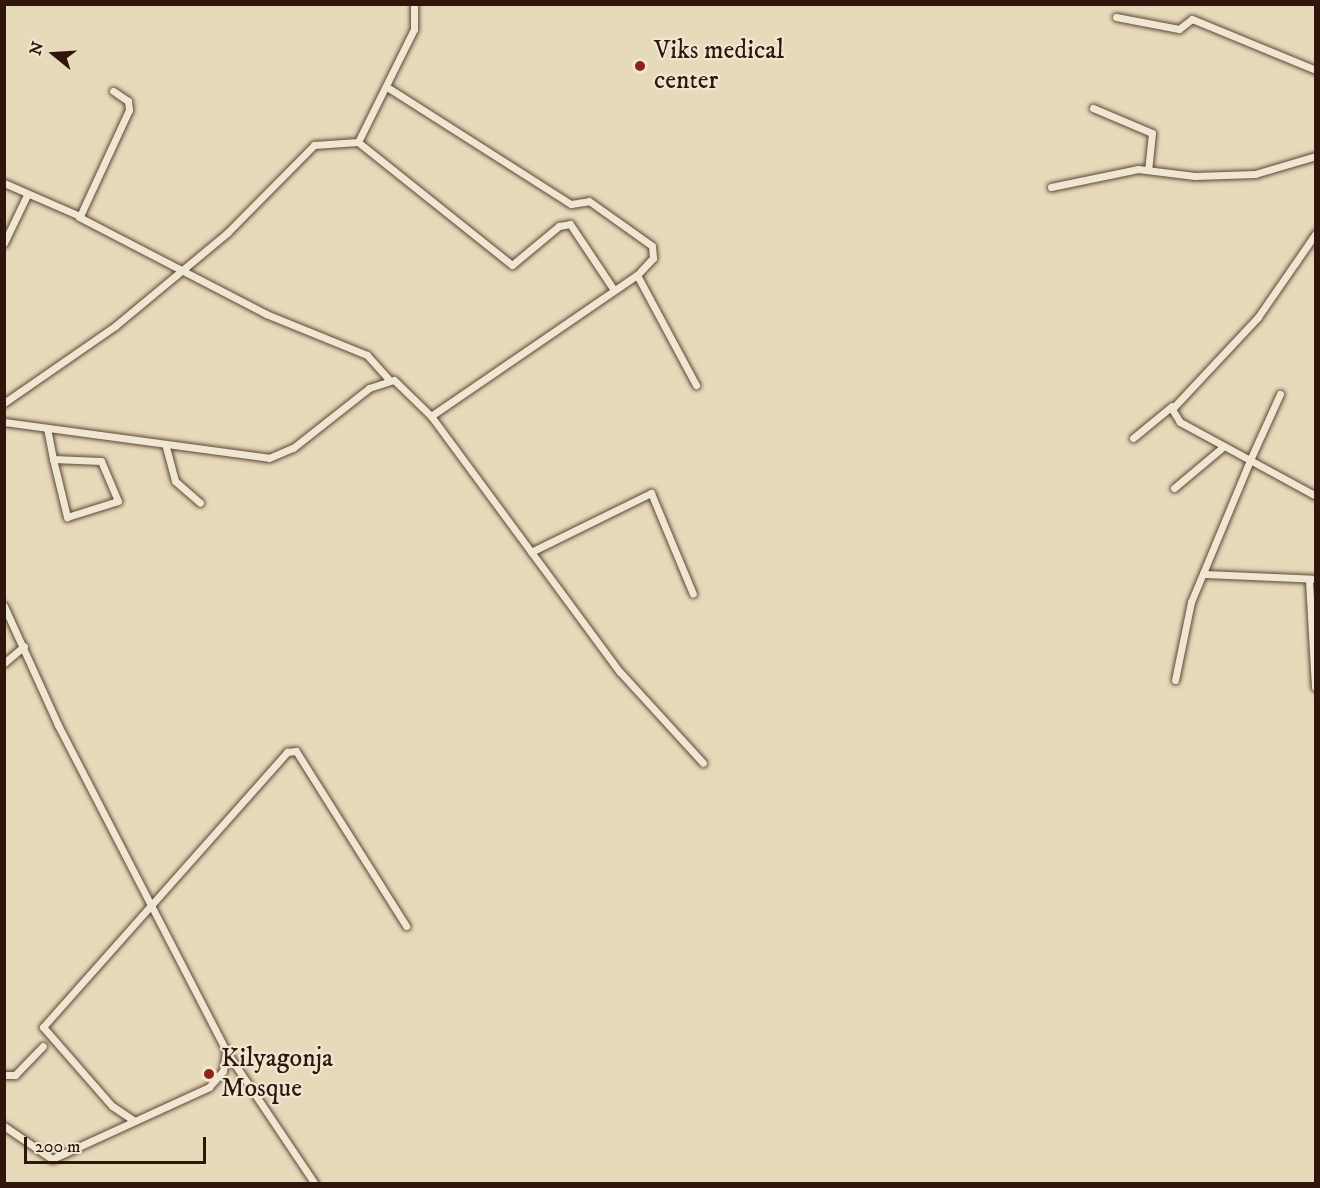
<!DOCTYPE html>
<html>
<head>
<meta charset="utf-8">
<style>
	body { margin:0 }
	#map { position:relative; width:1320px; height:1188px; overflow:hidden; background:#e7daba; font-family:"IM FELL DW Pica",serif }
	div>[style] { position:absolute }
	.roads { filter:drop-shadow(0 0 2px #5d4637) drop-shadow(0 0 2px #5d4637) }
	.minor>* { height:7px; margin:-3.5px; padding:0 3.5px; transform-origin:3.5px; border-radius:3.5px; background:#efe7d2 }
	.dots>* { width:16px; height:16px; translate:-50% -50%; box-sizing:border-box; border:3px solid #efe7d2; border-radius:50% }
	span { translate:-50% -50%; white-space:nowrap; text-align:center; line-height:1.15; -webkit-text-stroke:4.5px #efe7d2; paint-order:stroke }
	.poi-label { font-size:26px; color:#2f150b }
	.left { translate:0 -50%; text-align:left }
	.frame { position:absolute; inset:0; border:6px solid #2f150b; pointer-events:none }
	.north { position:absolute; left:24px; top:24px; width:60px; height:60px; -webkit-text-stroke:4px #efe7d2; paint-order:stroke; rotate:288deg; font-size:16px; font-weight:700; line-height:24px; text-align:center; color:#2f150b }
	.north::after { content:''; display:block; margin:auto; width:21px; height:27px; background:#2f150b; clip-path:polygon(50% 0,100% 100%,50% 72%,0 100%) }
	.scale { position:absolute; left:24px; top:1137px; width:182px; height:27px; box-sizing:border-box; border:3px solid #2f150b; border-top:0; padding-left:8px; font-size:18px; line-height:21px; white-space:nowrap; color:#2f150b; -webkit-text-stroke:4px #efe7d2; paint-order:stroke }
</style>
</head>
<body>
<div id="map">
	<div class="roads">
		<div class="minor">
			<div style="left:1116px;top:17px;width:64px;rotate:10.8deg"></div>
			<div style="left:1179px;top:29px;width:16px;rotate:-38deg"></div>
			<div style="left:1192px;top:19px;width:134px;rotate:22.4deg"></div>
			<div style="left:387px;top:87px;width:218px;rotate:32.5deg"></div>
			<div style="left:571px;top:204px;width:18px;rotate:-9deg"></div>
			<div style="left:589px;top:201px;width:77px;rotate:35.5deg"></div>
			<div style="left:652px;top:246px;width:12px;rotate:85deg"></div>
			<div style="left:653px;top:258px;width:23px;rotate:133deg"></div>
			<div style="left:1093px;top:108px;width:64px;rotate:23deg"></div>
			<div style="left:1152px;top:133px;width:37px;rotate:96deg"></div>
			<div style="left:358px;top:142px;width:197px;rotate:38.6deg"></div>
			<div style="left:512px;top:265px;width:61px;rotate:-39.7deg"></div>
			<div style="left:559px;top:226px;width:11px;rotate:-10deg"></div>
			<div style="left:570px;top:224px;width:79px;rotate:56.3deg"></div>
			<div style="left:4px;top:183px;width:83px;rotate:23.5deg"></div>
			<div style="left:80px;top:216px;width:117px;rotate:-65.2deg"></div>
			<div style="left:129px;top:110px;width:9px;rotate:-96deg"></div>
			<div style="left:128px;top:101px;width:18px;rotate:-146deg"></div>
			<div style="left:1051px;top:187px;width:89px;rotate:-11.7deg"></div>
			<div style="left:1138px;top:169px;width:57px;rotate:7deg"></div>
			<div style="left:1195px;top:176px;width:60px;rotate:-1.9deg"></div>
			<div style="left:1255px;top:174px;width:64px;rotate:-16.4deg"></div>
			<div style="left:79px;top:217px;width:211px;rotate:27.4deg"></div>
			<div style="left:266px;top:314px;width:109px;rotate:22.1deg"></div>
			<div style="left:367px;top:355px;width:31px;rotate:48deg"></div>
			<div style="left:4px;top:243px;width:53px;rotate:-64.4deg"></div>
			<div style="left:1280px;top:394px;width:72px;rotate:114.4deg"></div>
			<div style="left:1250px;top:460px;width:75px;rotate:28.6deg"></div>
			<div style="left:4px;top:403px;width:135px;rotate:-34.7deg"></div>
			<div style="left:115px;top:326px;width:146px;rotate:-39.7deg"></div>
			<div style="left:227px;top:233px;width:124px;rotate:-45.3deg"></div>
			<div style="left:314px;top:145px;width:44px;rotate:-3.9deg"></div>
			<div style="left:358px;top:142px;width:126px;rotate:-63.6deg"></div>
			<div style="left:414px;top:29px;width:25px;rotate:-90deg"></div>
			<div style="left:431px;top:416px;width:250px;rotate:-34.4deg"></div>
			<div style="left:637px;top:275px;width:125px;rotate:61.8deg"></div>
			<div style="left:4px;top:422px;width:267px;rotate:7.7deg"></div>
			<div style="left:269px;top:458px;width:26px;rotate:-23deg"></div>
			<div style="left:293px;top:448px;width:97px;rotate:-38.3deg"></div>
			<div style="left:369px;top:388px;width:26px;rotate:-18deg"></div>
			<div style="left:394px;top:380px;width:52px;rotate:44.2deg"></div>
			<div style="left:431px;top:416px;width:318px;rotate:53.6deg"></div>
			<div style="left:620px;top:672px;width:123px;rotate:47.6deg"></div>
			<div style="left:47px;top:428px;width:32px;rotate:79deg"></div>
			<div style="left:53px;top:459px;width:60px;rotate:76.4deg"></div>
			<div style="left:67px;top:517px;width:53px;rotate:-17.4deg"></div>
			<div style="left:118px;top:501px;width:43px;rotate:-113deg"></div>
			<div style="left:101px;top:461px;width:48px;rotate:-177.6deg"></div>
			<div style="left:1133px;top:438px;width:50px;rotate:-39.4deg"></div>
			<div style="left:166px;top:447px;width:35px;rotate:75deg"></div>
			<div style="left:175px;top:481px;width:33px;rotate:41deg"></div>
			<div style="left:1174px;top:488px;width:65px;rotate:-40deg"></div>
			<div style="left:531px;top:552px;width:134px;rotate:-26.2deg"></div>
			<div style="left:651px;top:493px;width:109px;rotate:67.4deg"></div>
			<div style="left:1203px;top:574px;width:113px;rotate:2.5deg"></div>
			<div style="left:1309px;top:580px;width:107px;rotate:86.8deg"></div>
			<div style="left:4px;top:606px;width:131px;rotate:65.6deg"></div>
			<div style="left:58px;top:725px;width:367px;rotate:62.7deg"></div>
			<div style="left:226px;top:1051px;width:160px;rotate:56.2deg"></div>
			<div style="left:4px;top:663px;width:26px;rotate:-40deg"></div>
			<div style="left:1175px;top:680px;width:80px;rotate:-78.4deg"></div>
			<div style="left:1191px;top:602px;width:154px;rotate:-67.4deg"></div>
			<div style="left:1250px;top:460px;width:80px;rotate:-151.5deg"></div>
			<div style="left:1180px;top:422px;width:15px;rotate:-122deg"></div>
			<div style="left:1172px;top:409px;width:126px;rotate:-46.9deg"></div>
			<div style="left:1258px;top:317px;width:102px;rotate:-55.4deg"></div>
			<div style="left:4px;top:1075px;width:11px"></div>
			<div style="left:15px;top:1075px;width:40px;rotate:-46deg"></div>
			<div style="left:133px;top:1120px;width:25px;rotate:-146deg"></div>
			<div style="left:112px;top:1106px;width:105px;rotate:-131.1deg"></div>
			<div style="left:43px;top:1027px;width:368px;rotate:-48.4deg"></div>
			<div style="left:287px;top:752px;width:9px;rotate:-6deg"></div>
			<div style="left:296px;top:751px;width:207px;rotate:57.8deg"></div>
			<div style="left:4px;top:1126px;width:58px;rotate:34.5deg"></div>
			<div style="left:52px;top:1159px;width:173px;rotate:-24.6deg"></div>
			<div style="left:209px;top:1087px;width:21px;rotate:-49deg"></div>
			<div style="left:223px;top:1071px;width:20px;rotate:-81deg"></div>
		</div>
	</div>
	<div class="dots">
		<div style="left:640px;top:66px;background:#8f2418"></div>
		<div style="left:209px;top:1074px;background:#8f2418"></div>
	</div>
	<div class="poi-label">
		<span class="left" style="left:654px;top:66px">Viks medical<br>center</span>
		<span class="left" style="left:221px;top:1074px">Kilyagonja<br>Mosque</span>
	</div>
	<div class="frame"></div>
	<div class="north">N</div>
	<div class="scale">200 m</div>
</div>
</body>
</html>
